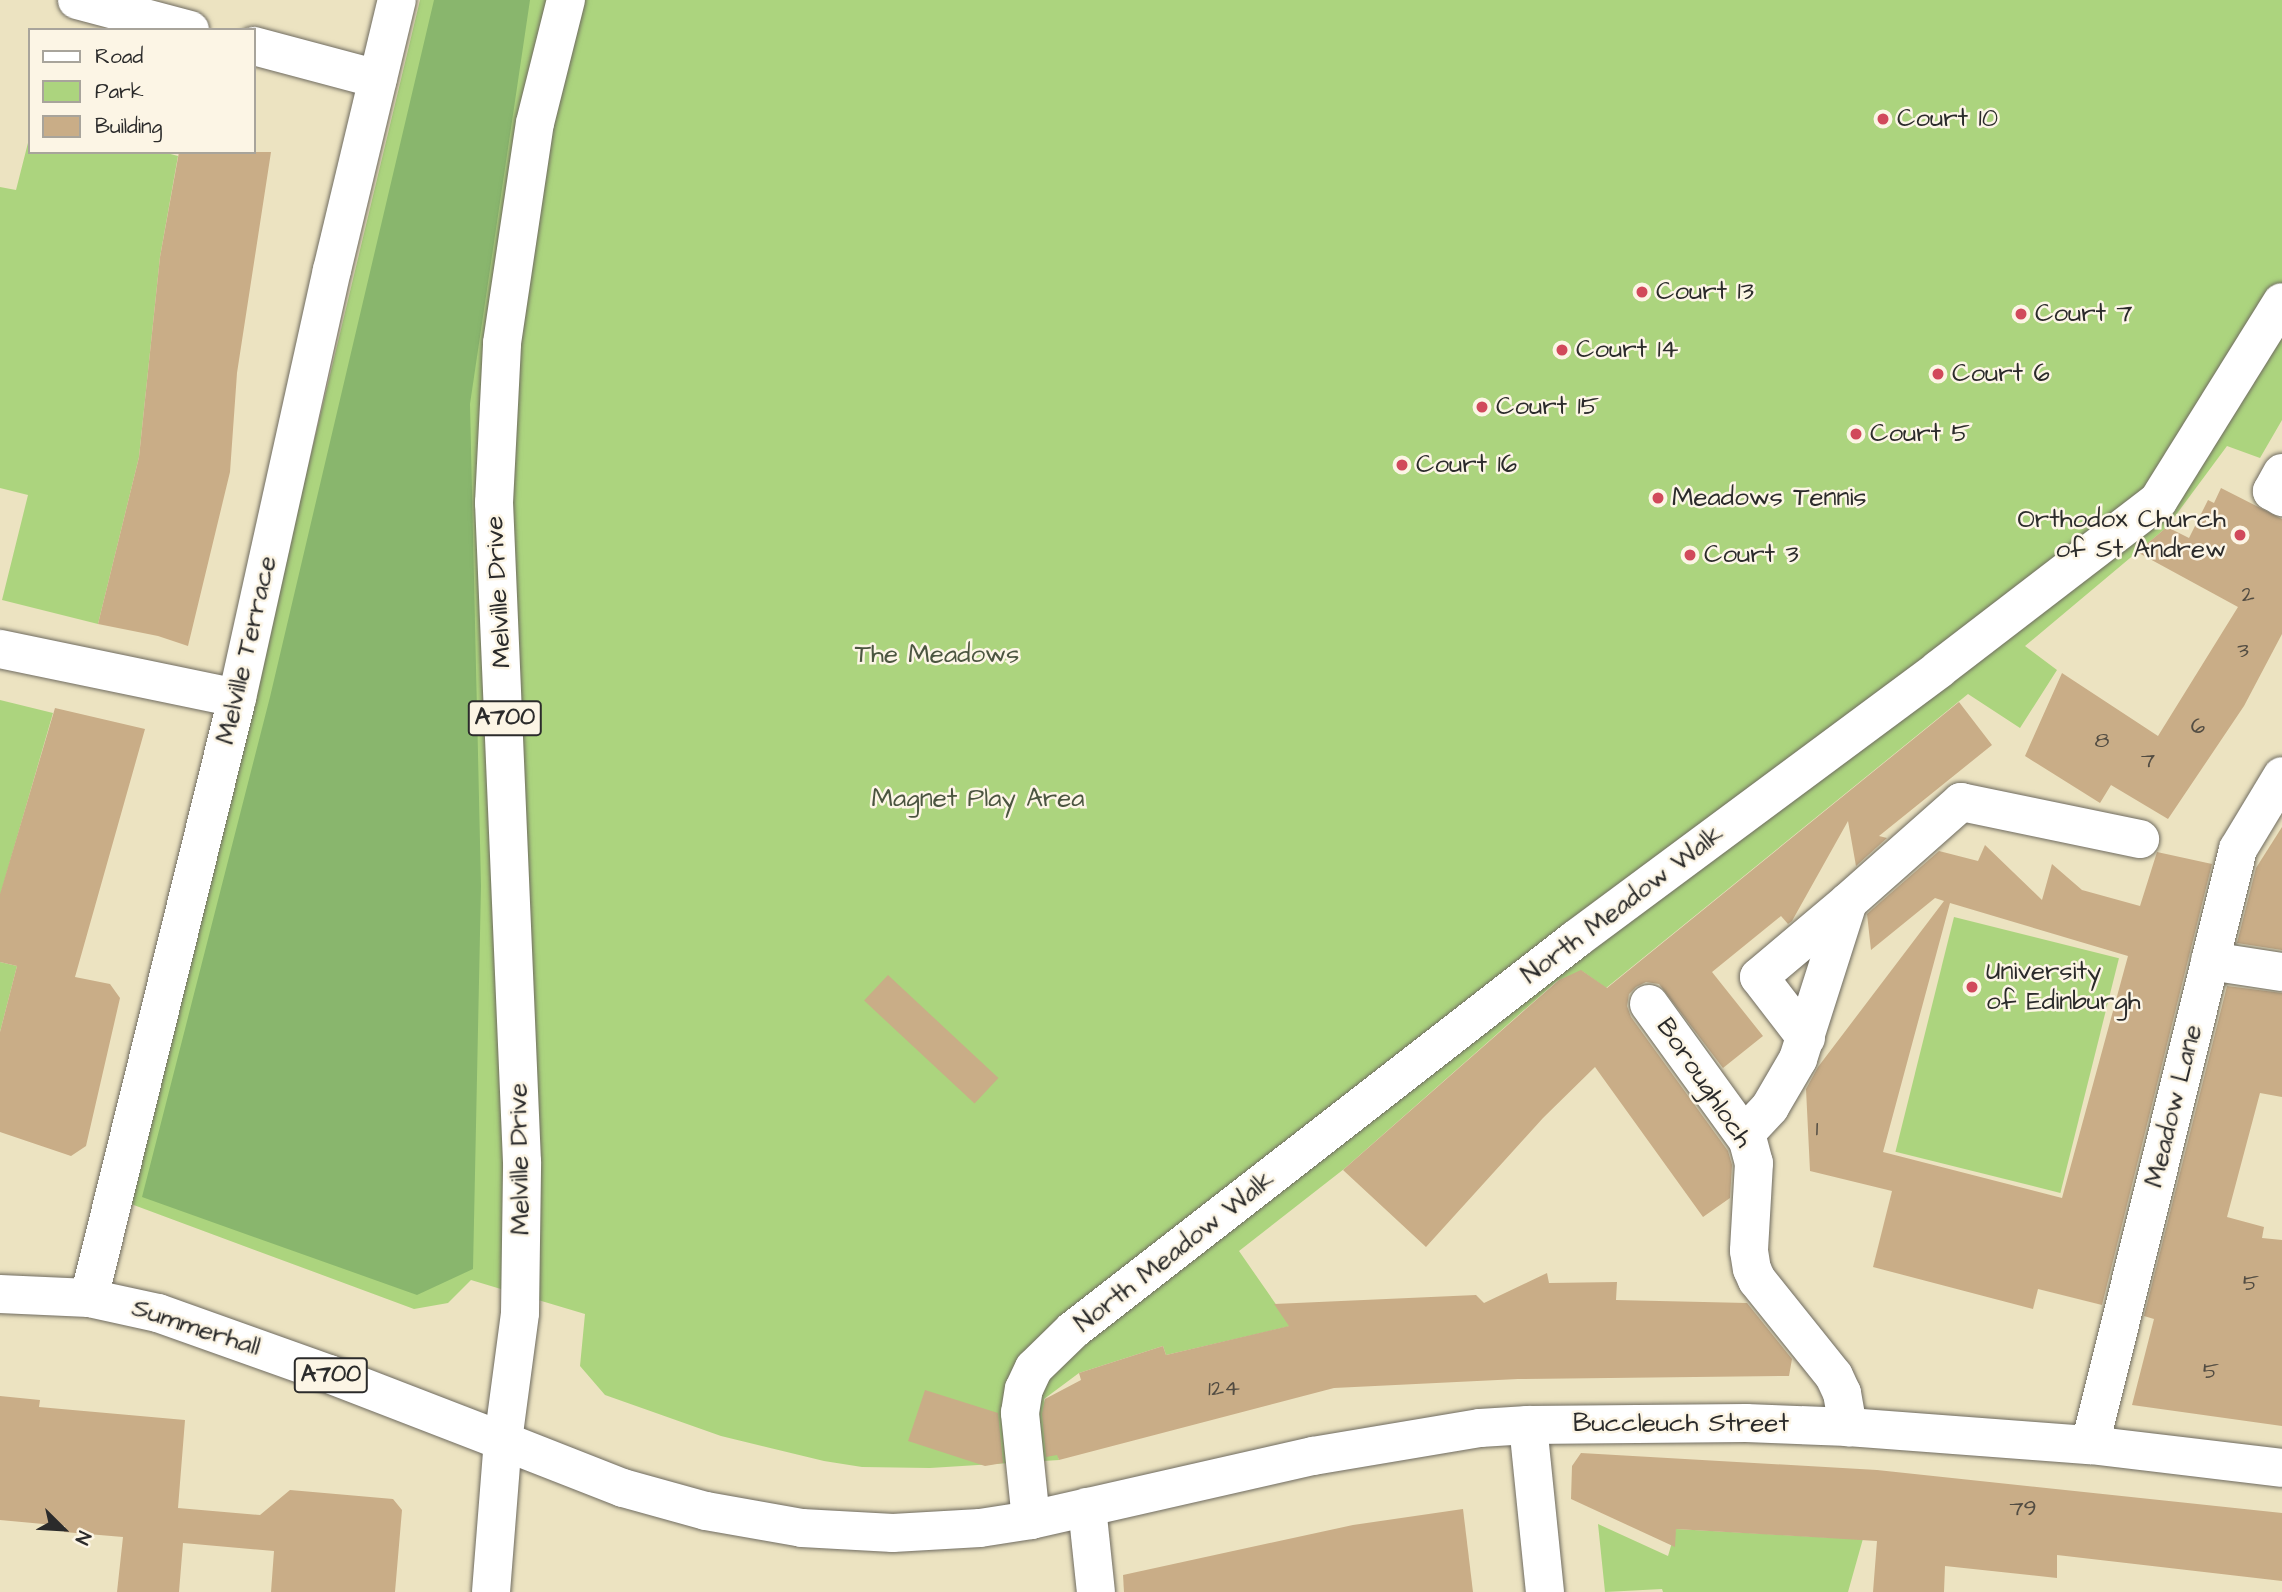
<!DOCTYPE html>
<html>
<head>
<meta charset="utf-8">
<style>
	body { margin:0 }
	#map { position:relative; width:2282px; height:1592px; overflow:hidden; background:#ece3c1; font-family:"Architects Daughter",sans-serif }
	div>[style] { position:absolute }
	.green>* { inset:0; background:#acd47e; transform-origin:0 0 }
	.forest>* { inset:0; background:#89b66d }
	.building>* { inset:0; background:#c9ad87; transform-origin:0 0 }
	.roads { filter:drop-shadow(0 0 2px #6f6b60) drop-shadow(0 0 2px #6f6b60) }
	.minor>* { height:38px; margin:-19px; padding:0 19px; transform-origin:19px; border-radius:19px; background:#fff }
	.major>* { height:38px; margin:-19px; padding:0 19px; transform-origin:19px; border-radius:19px; background:#fff }
	.dots>* { width:19px; height:19px; translate:-50% -50%; box-sizing:border-box; border:4px solid #fcf5e5; border-radius:50% }
	span { translate:-50% -50%; white-space:nowrap; text-align:center; line-height:1.15; -webkit-text-stroke:5px #fcf5e5; paint-order:stroke }
	.number-label { font-size:23px; color:#524c42 }
	.number-label span { -webkit-text-stroke-width:0 }
	.shield-label span { padding:2px 5px; background:#fcf5e5; border:2px solid; border-radius:5px; -webkit-text-stroke-width:0 }
	.shield-label { font-size:24px; color:#2b2b2b; font-weight:700 }
	.poi-label { font-size:26px; color:#2b2b2b }
	.left { translate:0 -50%; text-align:left }
	.right { translate:-100% -50%; text-align:right }
	.street-label { font-size:26px; color:#2b2b2b }
	.park-label { font-size:26px; color:#4b5540 }
	.legend { position:absolute; left:28px; top:28px; width:228px; height:126px; box-sizing:border-box; background:#fcf5e5; border:2px solid #a8a49b; margin:0; padding:9px 12px; list-style:none; font-size:21px; color:#2b2b2b }
	.legend li { display:flex; align-items:center; gap:14px; height:35px }
	.legend b { width:35px; border:2px solid #a8a49b }
	.north { position:absolute; left:28px; top:1494px; width:70px; height:70px; -webkit-text-stroke:5px #fcf5e5; paint-order:stroke; rotate:114deg; font-size:19px; font-weight:700; line-height:28px; text-align:center; color:#2b2b2b }
	.north::after { content:''; display:block; margin:auto; width:24px; height:32px; background:#2b2b2b; clip-path:polygon(50% 0,100% 100%,50% 72%,0 100%) }
</style>
</head>
<body>
<div id="map">
	<div class="green">
		<div style="clip-path:polygon(420px 0,2282px 0,2282px 420px,2260px 458px,2227px 446px,2167px 527px,2025px 646px,2057px 670px,2020px 728px,1968px 694px,1606px 988px,1582px 971px,1557px 981px,1344px 1169px,1239px 1251px,1291px 1326px,1166px 1355px,1163px 1346px,1079px 1373px,1044px 1399px,1059px 1460px,930px 1468px,862px 1467px,824px 1461px,721px 1436px,605px 1395px,580px 1366px,585px 1314px,471px 1280px,448px 1303px,414px 1309px,131px 1204px)"></div>
		<div style="clip-path:polygon(30px 135px,30px 152px,163px 152px,178px 156px,160px 257px,139px 457px,98px 624px,2px 600px,28px 495px,0 488px,0 187px,16px 190px)"></div>
		<div style="clip-path:polygon(0 700px,53px 713px,0 896px)"></div>
		<div style="left:1954px;top:917px;width:170px;height:242px;rotate:14deg"></div>
		<div style="clip-path:polygon(0 962px,17px 966px,0 1032px)"></div>
		<div style="clip-path:polygon(1598px 1524px,1668px 1556px,1676px 1529px,1837px 1538px,1866px 1528px,1848px 1592px,1663px 1592px,1662px 1589px,1605px 1592px)"></div>
	</div>
	<div class="forest">
		<div style="clip-path:polygon(434px 0,530px 0,470px 404px,481px 886px,473px 1269px,417px 1295px,142px 1197px,270px 697px)"></div>
	</div>
	<div class="building">
		<div style="clip-path:polygon(179px 152px,271px 152px,237px 373px,230px 472px,188px 646px,158px 636px,98px 624px,139px 457px,160px 257px)"></div>
		<div style="clip-path:polygon(2221px 488px,2282px 519px,2282px 634px,2244px 706px,2168px 819px,2111px 785px,2100px 803px,2025px 756px,2062px 673px,2158px 736px,2238px 607px,2137px 552px,2167px 527px,2189px 538px,2208px 500px,2214px 503px)"></div>
		<div style="clip-path:polygon(1959px 702px,1992px 745px,1879px 836px,1887px 838px,1856px 866px,1848px 821px,1792px 921px,1788px 924px,1781px 916px,1712px 972px,1763px 1036px,1723px 1068px,1659px 984px,1646px 982px,1636px 987px,1629px 994px,1627px 1006px,1631px 1017px,1728px 1151px,1732px 1165px,1730px 1198px,1703px 1217px,1595px 1067px,1543px 1118px,1426px 1247px,1343px 1170px,1559px 980px,1581px 970px,1607px 988px)"></div>
		<div style="clip-path:polygon(55px 708px,145px 729px,75px 977px,110px 984px,120px 998px,86px 1146px,71px 1156px,0 1132px,0 1032px,17px 966px,0 962px,0 894px)"></div>
		<div style="clip-path:polygon(2282px 827px,2282px 950px,2237px 943px,2256px 868px)"></div>
		<div style="clip-path:polygon(evenodd,1985px 845px,2042px 900px,2052px 864px,2082px 890px,2140px 906px,2157px 852px,2212px 864px,2102px 1305px,2038px 1289px,2033px 1309px,1873px 1267px,1892px 1191px,1810px 1171px,1806px 1089px,1818px 1067px,1944px 901px,1935px 898px,1871px 950px,1867px 914px,1939px 851px,1978px 861px,1985px 845px,1950px 903px,2128px 956px,2062px 1198px,1883px 1152px,1950px 903px)"></div>
		<div style="left:888px;top:975px;width:151px;height:35px;rotate:43deg"></div>
		<div style="clip-path:polygon(2227px 986px,2282px 993px,2282px 1097px,2260px 1093px,2227px 1217px,2264px 1227px,2262px 1238px,2282px 1240px,2282px 1426px,2132px 1405px,2154px 1319px,2144px 1316px)"></div>
		<div style="clip-path:polygon(1547px 1273px,1549px 1283px,1617px 1282px,1616px 1300px,1747px 1303px,1792px 1359px,1789px 1376px,1518px 1379px,1334px 1388px,1059px 1460px,1057px 1455px,1046px 1457px,1042px 1414px,1045px 1399px,1081px 1380px,1079px 1373px,1163px 1346px,1166px 1355px,1289px 1326px,1274px 1304px,1476px 1295px,1484px 1303px)"></div>
		<div style="clip-path:polygon(925px 1390px,998px 1413px,1003px 1463px,985px 1466px,908px 1441px)"></div>
		<div style="clip-path:polygon(0 1396px,40px 1400px,39px 1407px,185px 1420px,178px 1508px,260px 1515px,290px 1490px,393px 1499px,402px 1510px,395px 1592px,271px 1592px,274px 1551px,183px 1543px,179px 1592px,117px 1592px,123px 1537px,64px 1532px,65px 1526px,0 1520px)"></div>
		<div style="clip-path:polygon(1581px 1453px,1877px 1470px,2282px 1513px,2282px 1581px,2057px 1555px,2057px 1578px,1945px 1566px,1944px 1592px,1873px 1592px,1877px 1541px,1676px 1529px,1675px 1547px,1571px 1499px,1572px 1466px)"></div>
		<div style="clip-path:polygon(1463px 1509px,1473px 1592px,1124px 1592px,1123px 1575px,1353px 1525px)"></div>
	</div>
	<div class="roads">
		<div class="minor">
			<div style="left:77px;top:0;width:117px;rotate:14.9deg"></div>
			<div style="left:254px;top:46px;width:128px;rotate:14.9deg"></div>
			<div style="left:2282px;top:473px;width:21px;rotate:119deg"></div>
			<div style="left:2272px;top:491px;width:12px;rotate:31deg"></div>
			<div style="left:0;top:649px;width:242px;rotate:11.7deg"></div>
			<div style="left:2210px;top:961px;width:73px;rotate:8.7deg"></div>
			<div style="left:1649px;top:1004px;width:169px;rotate:54.1deg"></div>
			<div style="left:1748px;top:1141px;width:23px;rotate:75deg"></div>
			<div style="left:1754px;top:1163px;width:88px;rotate:93.3deg"></div>
			<div style="left:1749px;top:1251px;width:18px;rotate:81deg"></div>
			<div style="left:1752px;top:1269px;width:12px;rotate:66deg"></div>
			<div style="left:1757px;top:1280px;width:123px;rotate:51.3deg"></div>
			<div style="left:1834px;top:1376px;width:19px;rotate:65deg"></div>
			<div style="left:1842px;top:1393px;width:35px;rotate:80deg"></div>
			<div style="left:1806px;top:1038px;width:77px;rotate:-127.6deg"></div>
			<div style="left:1759px;top:977px;width:116px;rotate:-40.1deg"></div>
			<div style="left:1745px;top:1134px;width:37px;rotate:-47deg"></div>
			<div style="left:1770px;top:1107px;width:56px;rotate:-59.7deg"></div>
			<div style="left:1798px;top:1059px;width:165px;rotate:-72.3deg"></div>
			<div style="left:1848px;top:902px;width:151px;rotate:-41.5deg"></div>
			<div style="left:1961px;top:802px;width:183px;rotate:11.7deg"></div>
			<div style="left:89px;top:1298px;width:618px;rotate:-76.14deg"></div>
			<div style="left:237px;top:698px;width:438px;rotate:-77.5deg"></div>
			<div style="left:332px;top:270px;width:278px;rotate:-76.5deg"></div>
			<div style="left:1528px;top:1425px;width:168px;rotate:84.2deg"></div>
			<div style="left:2090px;top:1445px;width:614px;rotate:-76.05deg"></div>
			<div style="left:2238px;top:849px;width:85px;rotate:-58.9deg"></div>
			<div style="left:1087px;top:1507px;width:85px;rotate:84deg"></div>
			<div style="left:1031px;top:1520px;width:108px;rotate:-95.9deg"></div>
			<div style="left:1020px;top:1413px;width:24px;rotate:-81deg"></div>
			<div style="left:1024px;top:1389px;width:23px;rotate:-65deg"></div>
			<div style="left:1034px;top:1368px;width:54px;rotate:-44.3deg"></div>
			<div style="left:1073px;top:1330px;width:637px;rotate:-37.86deg"></div>
			<div style="left:1576px;top:939px;width:452px;rotate:-36.6deg"></div>
			<div style="left:1939px;top:669px;width:276px;rotate:-37.5deg"></div>
			<div style="left:2158px;top:501px;width:234px;rotate:-58.1deg"></div>
			<div style="left:491px;top:1592px;width:151px;rotate:-85.5deg"></div>
			<div style="left:503px;top:1441px;width:129px;rotate:21.4deg"></div>
			<div style="left:623px;top:1488px;width:86px;rotate:15.5deg"></div>
			<div style="left:706px;top:1511px;width:97px;rotate:10deg"></div>
			<div style="left:802px;top:1528px;width:91px;rotate:3.1deg"></div>
			<div style="left:893px;top:1533px;width:87px;rotate:-3.3deg"></div>
			<div style="left:980px;top:1528px;width:52px;rotate:-8.9deg"></div>
			<div style="left:1031px;top:1520px;width:289px;rotate:-12.8deg"></div>
			<div style="left:1313px;top:1456px;width:169px;rotate:-9.5deg"></div>
			<div style="left:1480px;top:1428px;width:48px;rotate:-3.6deg"></div>
			<div style="left:1528px;top:1425px;width:218px;rotate:-0.5deg"></div>
			<div style="left:1746px;top:1423px;width:102px;rotate:2.2deg"></div>
			<div style="left:1848px;top:1427px;width:243px;rotate:4.3deg"></div>
			<div style="left:2090px;top:1445px;width:193px;rotate:6.8deg"></div>
		</div>
		<div class="major">
			<div style="left:0;top:1294px;width:89px;rotate:2.6deg"></div>
			<div style="left:89px;top:1298px;width:71px;rotate:12.3deg"></div>
			<div style="left:158px;top:1313px;width:182px;rotate:19.6deg"></div>
			<div style="left:329px;top:1374px;width:186px;rotate:21.1deg"></div>
			<div style="left:503px;top:1441px;width:129px;rotate:-82.4deg"></div>
			<div style="left:520px;top:1313px;width:151px;rotate:-89.2deg"></div>
			<div style="left:522px;top:1162px;width:660px;rotate:-92.43deg"></div>
			<div style="left:494px;top:503px;width:160px;rotate:-87.1deg"></div>
			<div style="left:502px;top:343px;width:222px;rotate:-81.5deg"></div>
			<div style="left:535px;top:123px;width:127px;rotate:-75.9deg"></div>
		</div>
	</div>
	<div class="dots">
		<div style="left:1883px;top:119px;background:#d1495b"></div>
		<div style="left:1642px;top:292px;background:#d1495b"></div>
		<div style="left:2021px;top:314px;background:#d1495b"></div>
		<div style="left:1562px;top:350px;background:#d1495b"></div>
		<div style="left:1938px;top:374px;background:#d1495b"></div>
		<div style="left:1482px;top:407px;background:#d1495b"></div>
		<div style="left:1856px;top:434px;background:#d1495b"></div>
		<div style="left:1402px;top:465px;background:#d1495b"></div>
		<div style="left:1658px;top:498px;background:#d1495b"></div>
		<div style="left:2240px;top:535px;background:#d1495b"></div>
		<div style="left:1690px;top:555px;background:#d1495b"></div>
		<div style="left:1972px;top:987px;background:#d1495b"></div>
	</div>
	<div class="number-label">
		<span style="left:2248px;top:594px">2</span>
		<span style="left:2243px;top:650px">3</span>
		<span style="left:2198px;top:726px">6</span>
		<span style="left:2102px;top:740px">8</span>
		<span style="left:2148px;top:760px">7</span>
		<span style="left:1817px;top:1128px">1</span>
		<span style="left:2251px;top:1283px">5</span>
		<span style="left:2211px;top:1371px">5</span>
		<span style="left:1224px;top:1388px">124</span>
		<span style="left:2023px;top:1508px">79</span>
	</div>
	<div class="shield-label">
		<span style="left:505px;top:718px">A700</span>
		<span style="left:331px;top:1375px">A700</span>
	</div>
	<div class="poi-label">
		<span class="left" style="left:1897px;top:119px">Court 10</span>
		<span class="left" style="left:1656px;top:292px">Court 13</span>
		<span class="left" style="left:2035px;top:314px">Court 7</span>
		<span class="left" style="left:1576px;top:350px">Court 14</span>
		<span class="left" style="left:1952px;top:374px">Court 6</span>
		<span class="left" style="left:1496px;top:407px">Court 15</span>
		<span class="left" style="left:1870px;top:434px">Court 5</span>
		<span class="left" style="left:1416px;top:465px">Court 16</span>
		<span class="left" style="left:1672px;top:498px">Meadows Tennis</span>
		<span class="right" style="left:2226px;top:535px">Orthodox Church<br>of St Andrew</span>
		<span class="left" style="left:1704px;top:555px">Court 3</span>
		<span class="left" style="left:1986px;top:987px">University<br>of Edinburgh</span>
	</div>
	<div class="street-label">
		<span style="left:499px;top:592px;rotate:-93deg">Melville Drive</span>
		<span style="left:247px;top:650px;rotate:-77deg">Melville Terrace</span>
		<span style="left:1623px;top:905px;rotate:-37deg">North Meadow Walk</span>
		<span style="left:1704px;top:1083px;rotate:56deg">Boroughloch</span>
		<span style="left:2174px;top:1106px;rotate:-76deg">Meadow Lane</span>
		<span style="left:520px;top:1159px;rotate:-91deg">Melville Drive</span>
		<span style="left:1175px;top:1252px;rotate:-38deg">North Meadow Walk</span>
		<span style="left:196px;top:1328px;rotate:18deg">Summerhall</span>
		<span style="left:1681px;top:1424px">Buccleuch Street</span>
	</div>
	<div class="park-label">
		<span style="left:937px;top:655px">The Meadows</span>
		<span style="left:978px;top:799px">Magnet Play Area</span>
	</div>
	<ul class="legend">
	<li><b style="height:9px;background:#fff"></b>Road</li>
	<li><b style="height:19px;background:#acd47e"></b>Park</li>
	<li><b style="height:19px;background:#c9ad87"></b>Building</li>
	</ul>
	<div class="north">N</div>
</div>
</body>
</html>
